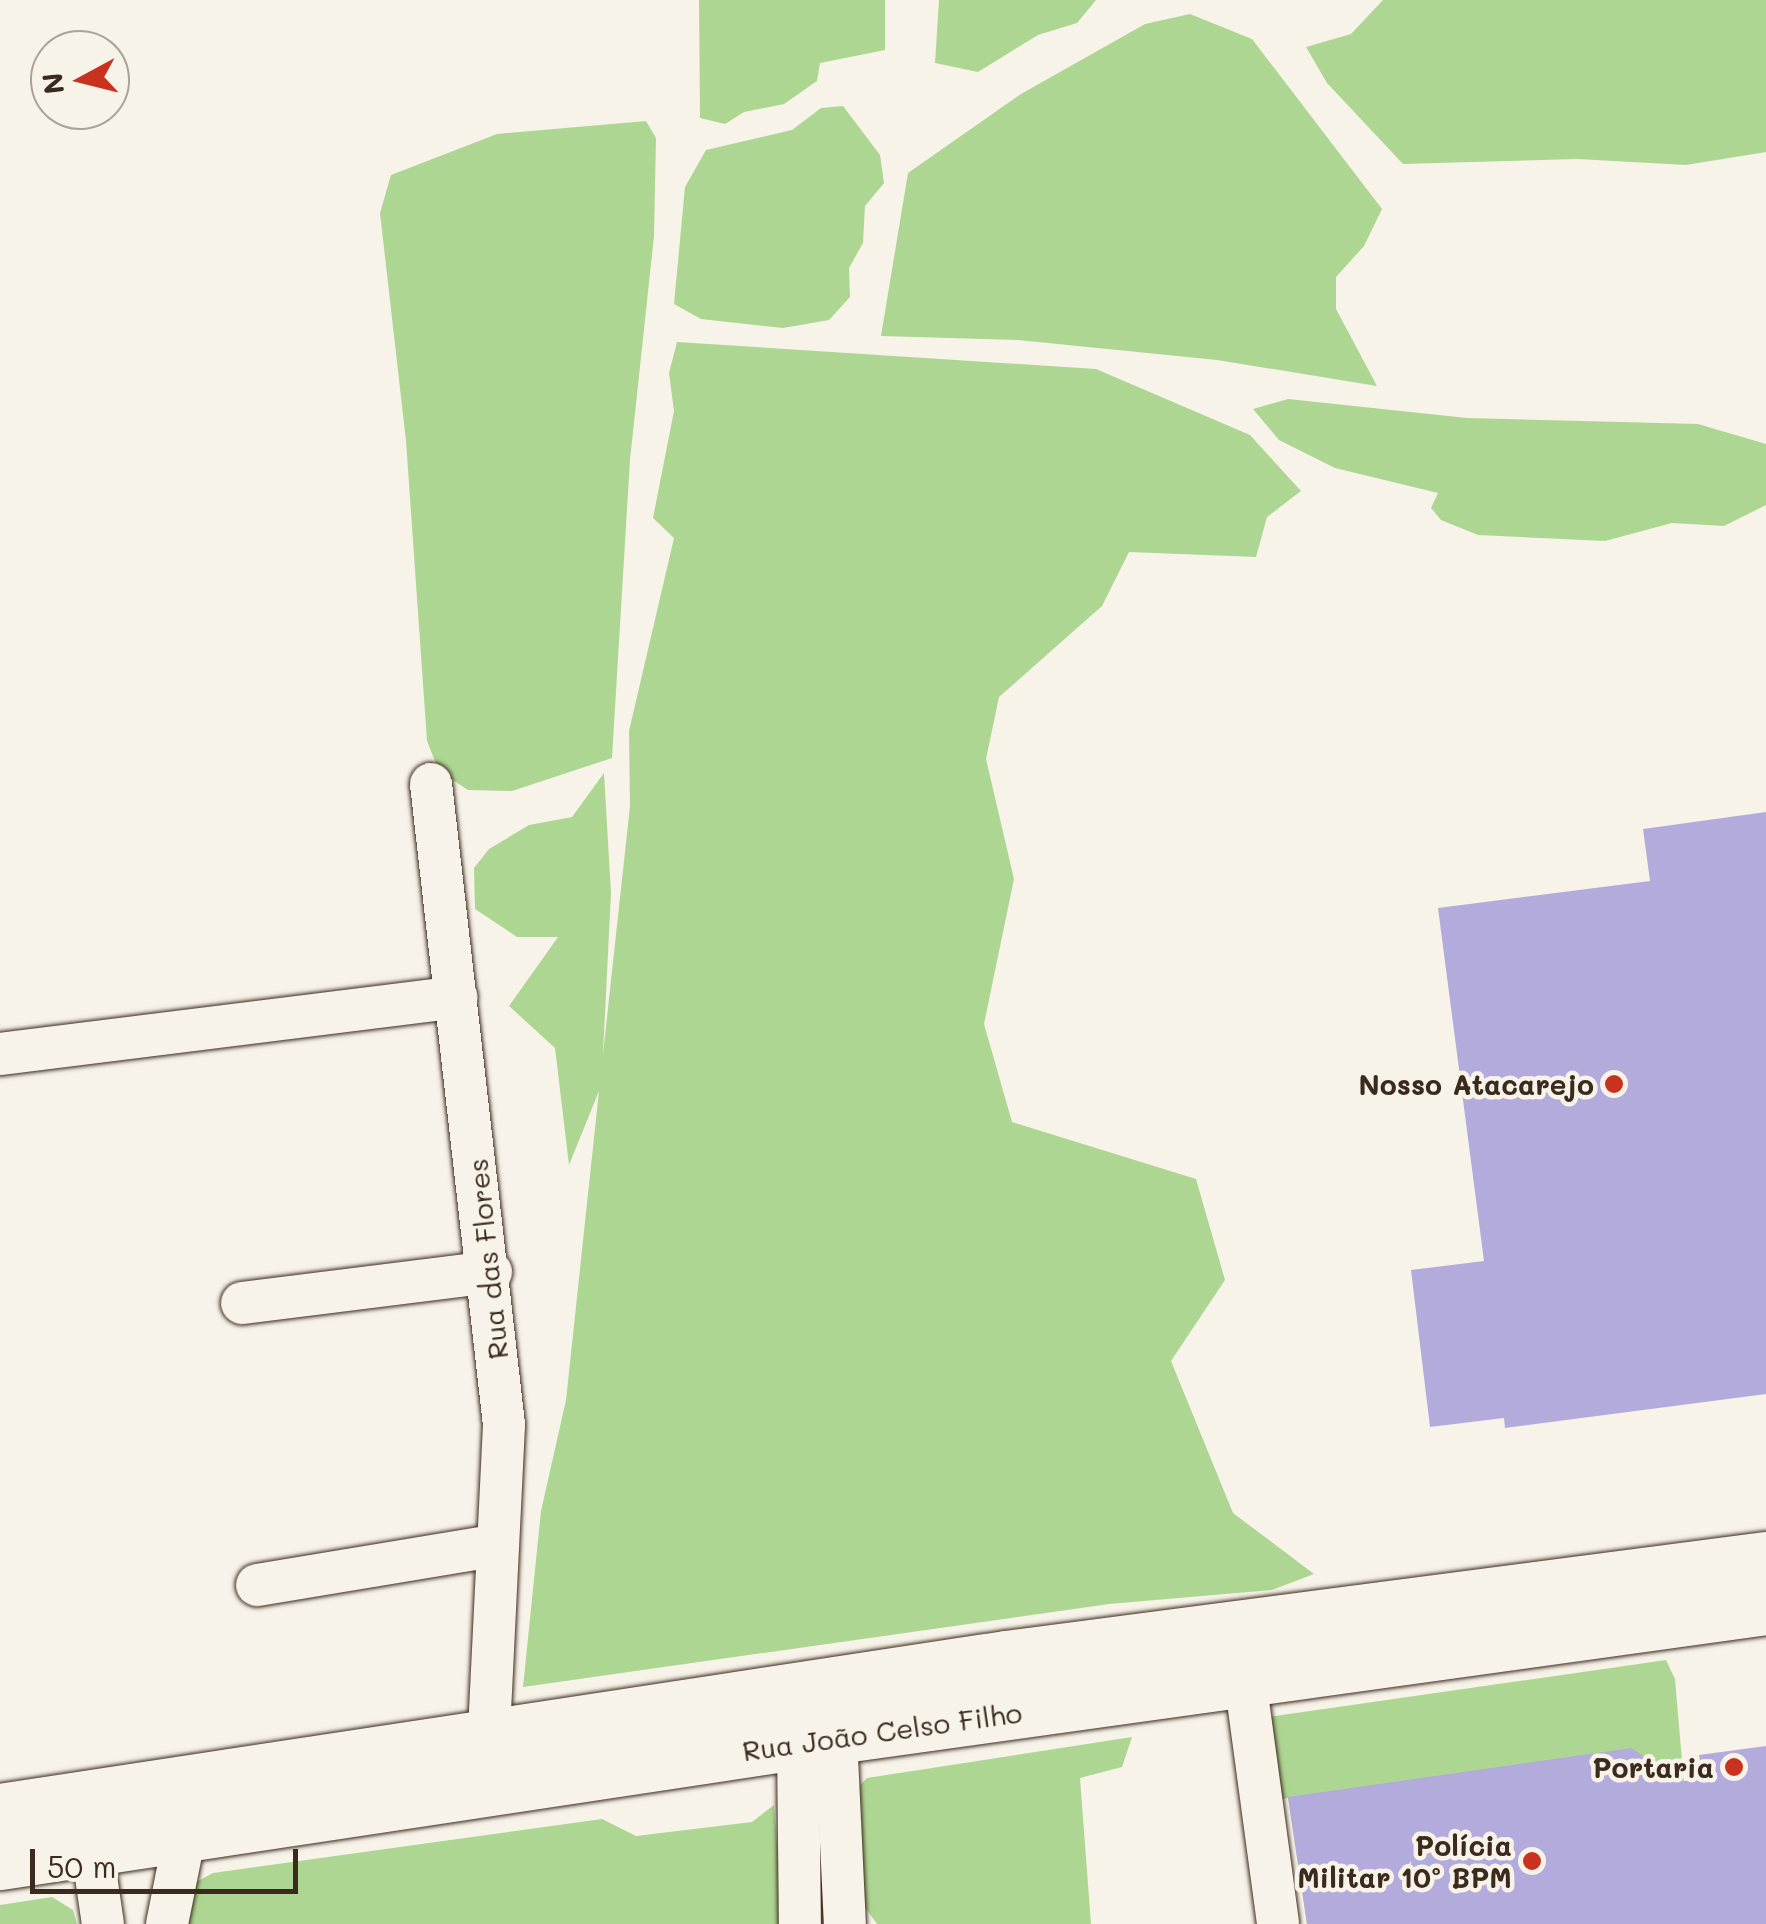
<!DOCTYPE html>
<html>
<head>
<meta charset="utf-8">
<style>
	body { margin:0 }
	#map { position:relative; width:1766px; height:1924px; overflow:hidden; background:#f7f3e8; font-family:Mali,sans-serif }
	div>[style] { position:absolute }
	.green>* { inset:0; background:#aed693 }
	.building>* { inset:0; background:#b2abdc }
	.roads { filter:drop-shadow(0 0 2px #3b2a1e) drop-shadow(0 0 2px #3b2a1e) }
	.street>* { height:42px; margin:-21px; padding:0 21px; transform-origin:21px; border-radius:21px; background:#f7f3e8 }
	.secondary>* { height:55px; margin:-27.5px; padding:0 27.5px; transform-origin:27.5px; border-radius:27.5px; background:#f7f3e8 }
	.dots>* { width:28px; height:28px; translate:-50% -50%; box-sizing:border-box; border:5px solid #f7f3e8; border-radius:50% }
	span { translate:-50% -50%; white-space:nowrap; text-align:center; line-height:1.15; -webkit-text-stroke:9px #f7f3e8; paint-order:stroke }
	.poi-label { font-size:28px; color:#3b2a1e; font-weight:700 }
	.right { translate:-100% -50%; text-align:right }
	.street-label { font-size:28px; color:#3b2a1e }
	.north { position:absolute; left:30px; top:30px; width:100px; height:100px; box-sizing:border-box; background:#f7f3e8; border:2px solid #aca397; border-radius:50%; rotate:263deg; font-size:28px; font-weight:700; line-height:40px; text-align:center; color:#3b2a1e }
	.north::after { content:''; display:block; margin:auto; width:35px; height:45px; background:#c8321e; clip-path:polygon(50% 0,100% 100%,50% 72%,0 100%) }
	.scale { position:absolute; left:30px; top:1849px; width:268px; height:45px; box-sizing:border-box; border:5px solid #3b2a1e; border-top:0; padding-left:12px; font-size:30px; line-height:35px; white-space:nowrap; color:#3b2a1e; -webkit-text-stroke:8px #f7f3e8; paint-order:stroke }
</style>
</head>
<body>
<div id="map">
	<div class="green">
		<div style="clip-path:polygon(699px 0,885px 0,885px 50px,820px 63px,817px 81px,784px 104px,744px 112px,725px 124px,700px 118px)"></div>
		<div style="clip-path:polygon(939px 0,1096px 0,1077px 23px,1038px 35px,978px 72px,935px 63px)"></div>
		<div style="clip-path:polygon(1383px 0,1766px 0,1766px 152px,1686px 165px,1577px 159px,1403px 164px,1327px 83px,1306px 47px,1351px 34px)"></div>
		<div style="clip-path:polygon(1190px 14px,1252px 39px,1382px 209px,1364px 246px,1336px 277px,1336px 309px,1377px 386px,1217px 360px,1018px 340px,881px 336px,908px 173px,1021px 94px,1145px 24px)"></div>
		<div style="clip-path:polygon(843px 106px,880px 155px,884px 183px,865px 206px,863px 243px,849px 268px,850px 297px,829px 320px,783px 328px,701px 319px,674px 304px,685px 187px,706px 150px,792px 130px,821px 108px)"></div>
		<div style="clip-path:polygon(646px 121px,656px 138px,654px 236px,630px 460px,612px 758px,512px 791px,468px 790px,439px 771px,427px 741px,406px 441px,380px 213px,391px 175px,497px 134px)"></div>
		<div style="clip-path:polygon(677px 342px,1096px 369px,1250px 435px,1301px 491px,1267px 517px,1256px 557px,1129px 552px,1102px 606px,999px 697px,986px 759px,1014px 879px,984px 1024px,1012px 1122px,1196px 1179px,1225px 1280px,1171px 1361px,1233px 1513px,1314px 1574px,1272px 1590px,1109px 1604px,523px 1687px,541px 1511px,566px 1400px,599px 1091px,569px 1165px,555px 1048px,509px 1006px,558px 937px,517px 937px,475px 909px,474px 868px,489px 849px,529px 825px,572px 817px,604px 773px,611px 893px,603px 1054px,630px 806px,629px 731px,674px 538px,653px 518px,674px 411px,669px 373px)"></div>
		<div style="clip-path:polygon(1288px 399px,1467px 418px,1698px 424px,1766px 444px,1766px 505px,1724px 526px,1672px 523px,1605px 541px,1478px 535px,1441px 520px,1431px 508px,1438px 493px,1335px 468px,1279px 440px,1253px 409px)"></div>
		<div style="clip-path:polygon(1666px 1660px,1675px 1679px,1692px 1876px,1307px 1924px,1288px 1798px,1273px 1801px,1262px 1718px)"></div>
		<div style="clip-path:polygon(1132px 1737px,1122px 1767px,1080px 1778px,1091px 1924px,877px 1924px,857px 1896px,856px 1789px,867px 1778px)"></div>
		<div style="clip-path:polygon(774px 1805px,783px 1924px,187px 1924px,196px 1882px,213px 1873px,602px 1819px,636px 1836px,752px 1822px)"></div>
		<div style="clip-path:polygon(52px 1897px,73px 1910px,77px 1924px,0 1924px,0 1905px)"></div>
	</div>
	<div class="building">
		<div style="clip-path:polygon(1766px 812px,1766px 1394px,1505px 1428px,1504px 1418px,1430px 1427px,1411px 1270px,1484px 1261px,1438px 908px,1650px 881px,1643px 829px)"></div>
		<div style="clip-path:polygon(1766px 1746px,1766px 1924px,1307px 1924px,1288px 1797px,1631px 1748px,1683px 1781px,1703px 1779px,1699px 1755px)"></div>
	</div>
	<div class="roads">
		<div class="street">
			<div style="left:431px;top:784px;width:645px;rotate:83.5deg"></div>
			<div style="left:504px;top:1425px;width:312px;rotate:92.8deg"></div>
			<div style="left:0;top:1054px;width:460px;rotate:-7.1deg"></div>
			<div style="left:242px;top:1303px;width:251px;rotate:-7.1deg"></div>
			<div style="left:257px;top:1585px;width:244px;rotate:-9.4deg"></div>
			<div style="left:1245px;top:1679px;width:247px;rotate:82.3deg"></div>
			<div style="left:836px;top:1736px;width:188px;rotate:87.3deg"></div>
			<div style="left:798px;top:1743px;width:181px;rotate:89.4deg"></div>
			<div style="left:92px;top:1849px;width:76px;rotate:81.7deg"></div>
			<div style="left:167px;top:1924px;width:92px;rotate:-78.7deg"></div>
		</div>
		<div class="secondary">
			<div style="left:0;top:1811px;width:1018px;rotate:-8.65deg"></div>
			<div style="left:1006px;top:1658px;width:766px;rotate:-7.42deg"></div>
			<div style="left:0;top:1862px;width:845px;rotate:-8.57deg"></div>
			<div style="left:836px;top:1736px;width:939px;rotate:-7.9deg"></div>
		</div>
	</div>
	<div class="dots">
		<div style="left:1614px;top:1084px;background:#c8321e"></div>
		<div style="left:1734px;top:1767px;background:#c8321e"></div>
		<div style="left:1532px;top:1861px;background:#c8321e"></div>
	</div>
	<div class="poi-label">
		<span class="right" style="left:1594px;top:1084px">Nosso Atacarejo</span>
		<span class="right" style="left:1714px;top:1767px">Portaria</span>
		<span class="right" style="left:1512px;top:1861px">Polícia<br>Militar 10º BPM</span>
	</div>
	<div class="street-label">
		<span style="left:487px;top:1259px;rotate:-96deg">Rua das Flores</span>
		<span style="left:882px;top:1731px;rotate:-8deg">Rua João Celso Filho</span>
	</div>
	<div class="north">N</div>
	<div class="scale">50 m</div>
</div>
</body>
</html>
